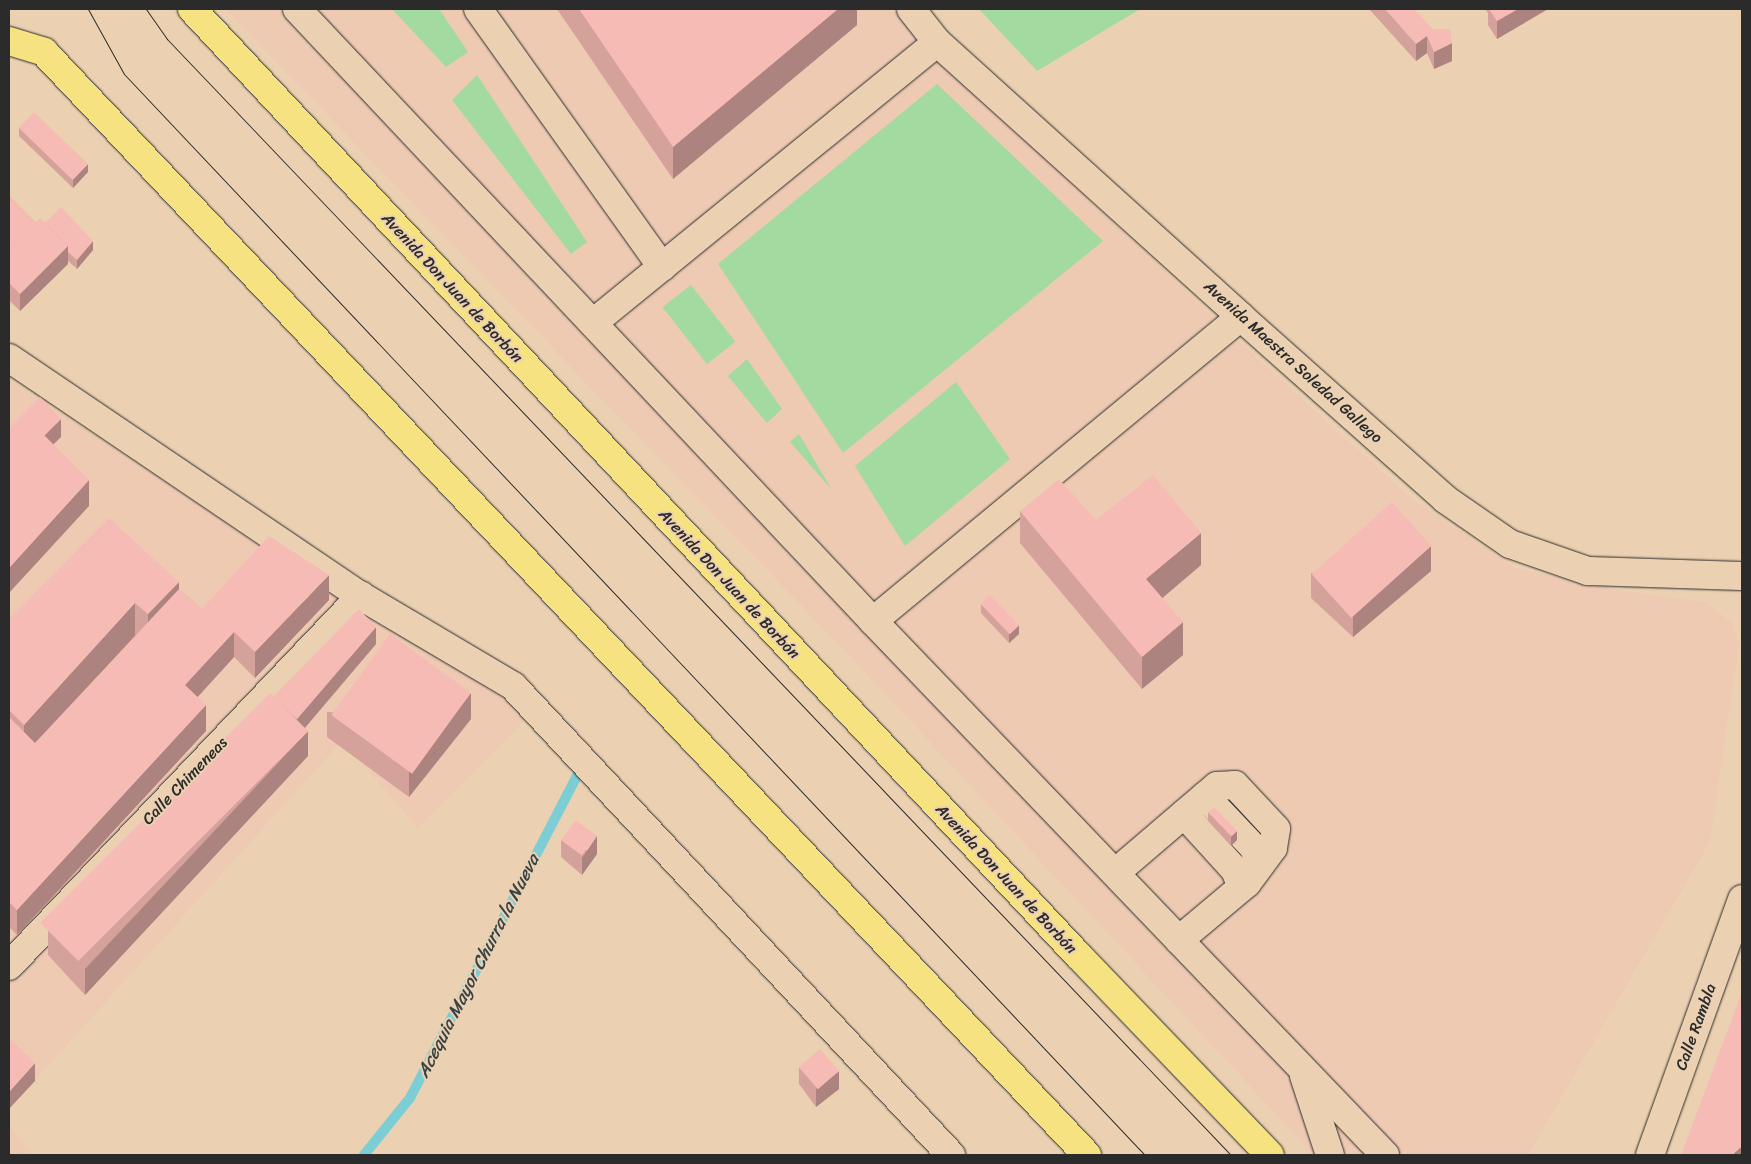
<!DOCTYPE html>
<html>
<head>
<meta charset="utf-8">
<style>
	body { margin:0 }
	#map { position:relative; width:1751px; height:1164px; overflow:hidden; background:#ebd1b2; font-family:Sriracha,sans-serif }
	div>[style] { position:absolute }
	.built>* { inset:0; background:#eecab3 }
	.green>* { inset:0; background:#a2da9f; transform-origin:0 0 }
	.stream>* { height:10px; margin:-5px; padding:0 5px; transform-origin:5px; border-radius:5px; background:#7dced4 }
	.roads { filter:drop-shadow(0 0 1px #2b2b2b) drop-shadow(0 0 1px #2b2b2b) }
	.minor>* { height:28px; margin:-14px; padding:0 14px; transform-origin:14px; border-radius:14px; background:#ebd1b2 }
	.major>* { height:28px; margin:-14px; padding:0 14px; transform-origin:14px; border-radius:14px; background:#f7e281 }
	.tram>* { height:1px; margin:-0.5px; padding:0 0.5px; transform-origin:0.5px; border-radius:0.5px; background:#2b2b2b }
	.wall>* { inset:0; background:#d4a19b }
	.shaded-wall>* { inset:0; background:#ac837e }
	.building>* { inset:0; background:#f6bbb4; transform-origin:0 0 }
	span { translate:-50% -50%; white-space:nowrap; text-align:center; line-height:1.15; -webkit-text-stroke:4px #ebd1b2; paint-order:stroke }
	.street-label { font-size:16px; color:#2b2b2b }
	.water-label { font-size:18px; color:#374344; font-style:italic }
	.frame { position:absolute; inset:0; border:10px solid #2b2b2b; pointer-events:none }
</style>
</head>
<body>
<div id="map">
	<div class="built">
		<div style="clip-path:polygon(225px 9px,890px 9px,1234px 337px,1411px 498px,1515px 568px,1617px 590px,1707px 602px,1732px 623px,1739px 644px,1710px 842px,1528px 1155px,1314px 1155px,845px 651px)"></div>
		<div style="clip-path:polygon(9px 381px,533px 712px,418px 828px,342px 741px,9px 1109px)"></div>
		<div style="clip-path:polygon(9px 1124px,32px 1155px,9px 1155px)"></div>
	</div>
	<div class="green">
		<div style="clip-path:polygon(392px 9px,439px 9px,468px 52px,446px 67px)"></div>
		<div style="clip-path:polygon(979px 9px,1140px 9px,1037px 71px)"></div>
		<div style="clip-path:polygon(477px 75px,587px 242px,571px 254px,452px 100px)"></div>
		<div style="clip-path:polygon(937px 84px,1103px 241px,843px 453px,718px 264px)"></div>
		<div style="left:691px;top:285px;width:72px;height:36px;rotate:52deg"></div>
		<div style="clip-path:polygon(747px 359px,782px 409px,767px 423px,728px 376px)"></div>
		<div style="clip-path:polygon(956px 382px,1010px 459px,905px 546px,855px 466px)"></div>
		<div style="clip-path:polygon(799px 434px,832px 490px,790px 442px)"></div>
	</div>
	<div class="stream">
		<div style="left:364px;top:1155px;width:73px;rotate:-51.1deg"></div>
		<div style="left:410px;top:1098px;width:369px;rotate:-62.6deg"></div>
	</div>
	<div class="roads">
		<div class="minor">
			<div style="left:297px;top:9px;width:840px;rotate:46.74deg"></div>
			<div style="left:873px;top:621px;width:740px;rotate:46.2deg"></div>
			<div style="left:478px;top:9px;width:317px;rotate:54.5deg"></div>
			<div style="left:911px;top:9px;width:42px;rotate:51.8deg"></div>
			<div style="left:937px;top:42px;width:410px;rotate:42.1deg"></div>
			<div style="left:1241px;top:317px;width:273px;rotate:41.7deg"></div>
			<div style="left:1445px;top:499px;width:79px;rotate:34.7deg"></div>
			<div style="left:1510px;top:544px;width:83px;rotate:19.1deg"></div>
			<div style="left:1588px;top:571px;width:154px;rotate:1.9deg"></div>
			<div style="left:593px;top:323px;width:444px;rotate:-39.2deg"></div>
			<div style="left:9px;top:358px;width:425px;rotate:34.1deg"></div>
			<div style="left:361px;top:596px;width:177px;rotate:30.6deg"></div>
			<div style="left:513px;top:686px;width:642px;rotate:46.96deg"></div>
			<div style="left:873px;top:621px;width:477px;rotate:-39.6deg"></div>
			<div style="left:1205px;top:796px;width:71px;rotate:46.7deg"></div>
			<div style="left:1254px;top:848px;width:18px;rotate:71deg"></div>
			<div style="left:1184px;top:814px;width:76px;rotate:47.7deg"></div>
			<div style="left:1235px;top:870px;width:18px;rotate:68deg"></div>
			<div style="left:1115px;top:873px;width:134px;rotate:-40.5deg"></div>
			<div style="left:1217px;top:786px;width:18px;rotate:-3deg"></div>
			<div style="left:1235px;top:785px;width:60px;rotate:47deg"></div>
			<div style="left:1276px;top:829px;width:19px;rotate:99deg"></div>
			<div style="left:1273px;top:848px;width:44px;rotate:126.6deg"></div>
			<div style="left:1247px;top:883px;width:89px;rotate:140deg"></div>
			<div style="left:9px;top:966px;width:511px;rotate:-46.43deg"></div>
			<div style="left:1304px;top:1076px;width:83px;rotate:71.8deg"></div>
			<div style="left:1650px;top:1155px;width:272px;rotate:-70.2deg"></div>
		</div>
		<div class="major">
			<div style="left:192px;top:9px;width:1296px;rotate:46.88deg"></div>
			<div style="left:1078px;top:955px;width:277px;rotate:46.2deg"></div>
			<div style="left:9px;top:41px;width:37px;rotate:17deg"></div>
			<div style="left:44px;top:52px;width:1518px;rotate:46.6deg"></div>
		</div>
	</div>
	<div class="tram">
		<div style="left:88px;top:9px;width:74px;rotate:61deg"></div>
		<div style="left:124px;top:74px;width:1487px;rotate:46.64deg"></div>
		<div style="left:146px;top:9px;width:37px;rotate:55deg"></div>
		<div style="left:167px;top:39px;width:1542px;rotate:46.37deg"></div>
	</div>
	<div class="wall">
		<div style="clip-path:polygon(557px 9px,857px 9px,857px 25px,673px 179px)"></div>
		<div style="clip-path:polygon(1369px 9px,1414px 9px,1452px 61px,1434px 69px,1427px 53px,1416px 61px)"></div>
		<div style="clip-path:polygon(1485px 9px,1548px 9px,1497px 39px,1488px 25px,1488px 13px)"></div>
		<div style="clip-path:polygon(19px 128px,88px 172px,73px 188px,19px 136px)"></div>
		<div style="clip-path:polygon(9px 196px,36px 223px,45px 223px,93px 250px,77px 269px,68px 261px,68px 264px,20px 311px,9px 300px)"></div>
		<div style="clip-path:polygon(1020px 511px,1096px 520px,1201px 565px,1162px 598px,1183px 655px,1142px 689px,1020px 543px)"></div>
		<div style="clip-path:polygon(1431px 571px,1353px 637px,1311px 598px,1311px 573px)"></div>
		<div style="clip-path:polygon(179px 589px,202px 609px,329px 600px,255px 678px,234px 657px,197px 697px,206px 731px,17px 935px,9px 927px,9px 619px)"></div>
		<div style="clip-path:polygon(981px 604px,1019px 634px,1009px 643px,981px 613px)"></div>
		<div style="clip-path:polygon(376px 644px,305px 727px,308px 756px,85px 995px,48px 955px,48px 930px,273px 697px)"></div>
		<div style="clip-path:polygon(327px 712px,471px 719px,409px 797px,327px 737px)"></div>
		<div style="clip-path:polygon(1208px 812px,1237px 840px,1231px 846px,1208px 821px)"></div>
		<div style="clip-path:polygon(561px 840px,597px 854px,582px 875px,561px 857px)"></div>
		<div style="clip-path:polygon(1742px 980px,1742px 1155px,1741px 995px,1741px 983px)"></div>
		<div style="clip-path:polygon(799px 1067px,839px 1089px,816px 1107px,799px 1084px)"></div>
	</div>
	<div class="shaded-wall">
		<div style="clip-path:polygon(838px 9px,857px 9px,857px 25px,673px 179px,673px 147px)"></div>
		<div style="clip-path:polygon(1518px 9px,1548px 9px,1497px 39px,1497px 21px)"></div>
		<div style="clip-path:polygon(1427px 36px,1427px 53px,1416px 61px,1416px 44px)"></div>
		<div style="clip-path:polygon(1452px 43px,1452px 61px,1434px 69px,1434px 52px)"></div>
		<div style="clip-path:polygon(88px 164px,88px 172px,73px 188px,73px 180px)"></div>
		<div style="clip-path:polygon(93px 241px,93px 250px,77px 269px,77px 260px)"></div>
		<div style="clip-path:polygon(68px 246px,68px 264px,20px 311px,20px 294px)"></div>
		<div style="clip-path:polygon(61px 419px,61px 437px,9px 488px,9px 471px)"></div>
		<div style="clip-path:polygon(89px 480px,89px 506px,9px 593px,9px 568px)"></div>
		<div style="clip-path:polygon(1201px 533px,1201px 565px,1146px 612px,1146px 579px)"></div>
		<div style="clip-path:polygon(1431px 546px,1431px 571px,1353px 637px,1353px 611px)"></div>
		<div style="clip-path:polygon(329px 575px,329px 600px,255px 678px,255px 652px)"></div>
		<div style="clip-path:polygon(179px 582px,179px 614px,148px 646px,148px 614px)"></div>
		<div style="clip-path:polygon(135px 603px,135px 636px,24px 757px,24px 725px)"></div>
		<div style="clip-path:polygon(1183px 622px,1183px 655px,1142px 689px,1142px 657px)"></div>
		<div style="clip-path:polygon(1019px 625px,1019px 634px,1009px 643px,1009px 634px)"></div>
		<div style="clip-path:polygon(376px 627px,376px 644px,293px 742px,293px 724px)"></div>
		<div style="clip-path:polygon(234px 632px,234px 657px,185px 711px,185px 685px)"></div>
		<div style="clip-path:polygon(471px 693px,471px 719px,409px 797px,409px 771px)"></div>
		<div style="clip-path:polygon(206px 705px,206px 731px,17px 935px,17px 910px)"></div>
		<div style="clip-path:polygon(308px 731px,308px 756px,85px 995px,85px 969px)"></div>
		<div style="clip-path:polygon(1237px 831px,1237px 840px,1231px 846px,1231px 837px)"></div>
		<div style="clip-path:polygon(597px 836px,597px 854px,582px 875px,582px 858px)"></div>
		<div style="clip-path:polygon(35px 1063px,35px 1081px,9px 1109px,9px 1092px)"></div>
		<div style="clip-path:polygon(839px 1071px,839px 1089px,816px 1107px,816px 1089px)"></div>
		<div style="clip-path:polygon(1742px 1146px,1742px 1155px,1732px 1155px)"></div>
	</div>
	<div class="building">
		<div style="clip-path:polygon(579px 9px,838px 9px,673px 147px)"></div>
		<div style="clip-path:polygon(1385px 9px,1414px 9px,1433px 29px,1450px 29px,1452px 43px,1434px 52px,1427px 36px,1416px 44px)"></div>
		<div style="clip-path:polygon(1489px 9px,1518px 9px,1497px 21px)"></div>
		<div style="left:34px;top:112px;width:75px;height:22px;rotate:44deg"></div>
		<div style="clip-path:polygon(9px 196px,36px 223px,9px 250px)"></div>
		<div style="clip-path:polygon(61px 207px,93px 241px,77px 260px,68px 252px,68px 246px,45px 223px)"></div>
		<div style="clip-path:polygon(40px 218px,68px 246px,20px 294px,9px 283px,9px 250px)"></div>
		<div style="clip-path:polygon(40px 397px,61px 419px,44px 435px,40px 431px,9px 463px,9px 428px)"></div>
		<div style="clip-path:polygon(40px 431px,89px 480px,9px 568px,9px 463px)"></div>
		<div style="clip-path:polygon(1153px 475px,1201px 533px,1146px 579px,1183px 622px,1142px 657px,1020px 511px,1059px 479px,1096px 520px)"></div>
		<div style="left:1392px;top:502px;width:59px;height:108px;rotate:48deg"></div>
		<div style="clip-path:polygon(109px 518px,179px 582px,148px 614px,135px 603px,24px 725px,9px 710px,9px 619px)"></div>
		<div style="clip-path:polygon(269px 536px,329px 575px,255px 652px,234px 632px,185px 685px,206px 705px,17px 910px,9px 902px,9px 717px,35px 743px,179px 589px,202px 609px)"></div>
		<div style="left:990px;top:595px;width:42px;height:13px;rotate:46deg"></div>
		<div style="clip-path:polygon(359px 609px,376px 627px,297px 719px,273px 697px)"></div>
		<div style="left:390px;top:634px;width:100px;height:100px;rotate:36deg"></div>
		<div style="left:270px;top:693px;width:54px;height:325px;rotate:45deg"></div>
		<div style="left:1214px;top:807px;width:33px;height:8px;rotate:46deg"></div>
		<div style="left:576px;top:820px;width:26px;height:25px;rotate:37deg"></div>
		<div style="clip-path:polygon(1742px 992px,1742px 1146px,1732px 1155px,1681px 1155px)"></div>
		<div style="clip-path:polygon(9px 1038px,35px 1063px,9px 1092px)"></div>
		<div style="left:820px;top:1049px;width:29px;height:28px;rotate:49deg"></div>
	</div>
	<div class="street-label">
		<span style="left:452px;top:288px;rotate:47deg">Avenida Don Juan de Borbón</span>
		<span style="left:1293px;top:362px;rotate:42deg">Avenida Maestra Soledad Gallego</span>
		<span style="left:729px;top:584px;rotate:47deg">Avenida Don Juan de Borbón</span>
		<span style="left:185px;top:781px;rotate:-46deg">Calle Chimeneas</span>
		<span style="left:1006px;top:879px;rotate:47deg">Avenida Don Juan de Borbón</span>
		<span style="left:1696px;top:1027px;rotate:-70deg">Calle Rambla</span>
	</div>
	<div class="water-label">
		<span style="left:478px;top:966px;rotate:-63deg">Acequia Mayor Churra la Nueva</span>
	</div>
	<div class="frame"></div>
</div>
</body>
</html>
